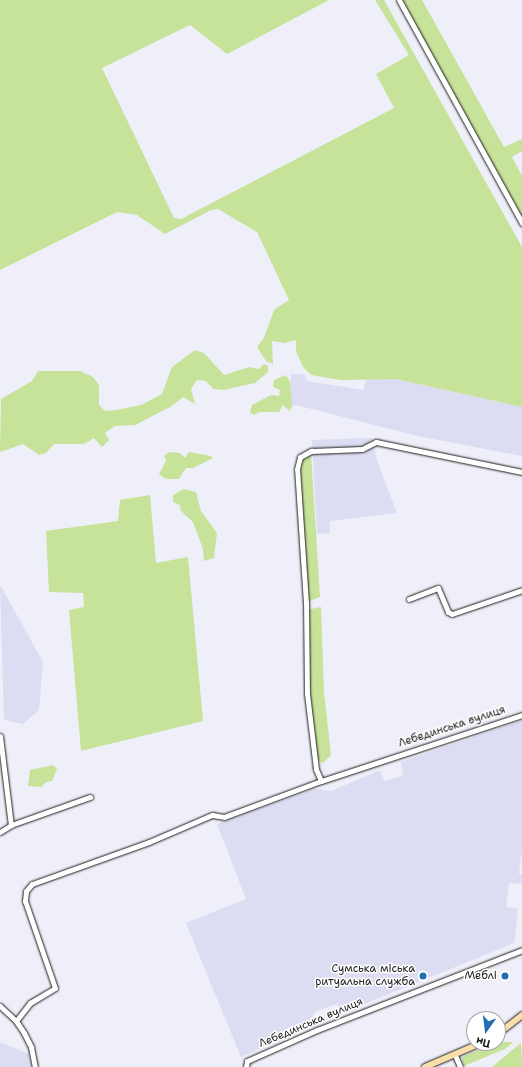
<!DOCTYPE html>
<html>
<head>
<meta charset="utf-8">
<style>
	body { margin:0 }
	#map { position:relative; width:522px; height:1067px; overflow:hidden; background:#efeff9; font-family:"Shantell Sans",sans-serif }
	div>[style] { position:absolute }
	.built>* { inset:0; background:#dcdcf2 }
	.green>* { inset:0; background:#c7e299 }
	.roads { filter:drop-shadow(0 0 1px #1c1c1c) drop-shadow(0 0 1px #1c1c1c) }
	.minor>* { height:5px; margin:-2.5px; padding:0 2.5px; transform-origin:2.5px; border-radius:2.5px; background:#fff }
	.major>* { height:6px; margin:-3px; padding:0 3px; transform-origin:3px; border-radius:3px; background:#f8deab }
	.dots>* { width:11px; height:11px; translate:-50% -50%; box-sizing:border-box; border:2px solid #fff; border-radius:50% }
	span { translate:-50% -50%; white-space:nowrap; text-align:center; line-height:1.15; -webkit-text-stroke:3px #fff; paint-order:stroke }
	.street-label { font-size:11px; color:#1c1c1c }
	.poi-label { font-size:11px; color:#1c1c1c }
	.right { translate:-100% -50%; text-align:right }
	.north { position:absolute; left:466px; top:1011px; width:40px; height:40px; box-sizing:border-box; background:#fff; border:1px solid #a4a4a4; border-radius:50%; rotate:194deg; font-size:11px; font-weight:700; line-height:16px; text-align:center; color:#1c1c1c }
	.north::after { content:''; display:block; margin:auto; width:14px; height:18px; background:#1f6fb2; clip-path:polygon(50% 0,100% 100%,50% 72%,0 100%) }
</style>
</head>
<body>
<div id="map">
	<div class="built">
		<div style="clip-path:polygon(291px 374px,304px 374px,307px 381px,363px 390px,367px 379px,396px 379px,522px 407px,522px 456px,418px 436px,296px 405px,292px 407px,290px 397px)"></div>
		<div style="clip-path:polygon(372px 438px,377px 461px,397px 513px,330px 521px,330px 533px,317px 534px,312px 440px)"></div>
		<div style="clip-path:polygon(0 585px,43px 662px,39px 710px,23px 724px,4px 720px)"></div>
		<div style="clip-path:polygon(522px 720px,522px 846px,519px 874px,522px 875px,521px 884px,509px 883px,506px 907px,518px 909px,514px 943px,342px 1013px,337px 1004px,316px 1011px,305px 1027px,241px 1057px,186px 923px,246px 899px,217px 824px,314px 789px,331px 791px,380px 770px,384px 781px,399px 777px,403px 775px,401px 762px)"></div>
		<div style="clip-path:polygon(0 1042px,29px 1054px,32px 1067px,0 1067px)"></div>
	</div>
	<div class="green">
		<div style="clip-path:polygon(0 0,329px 0,227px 54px,190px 25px,102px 68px,174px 218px,181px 219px,394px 108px,376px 74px,409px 55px,375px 0,384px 0,522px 247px,522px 407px,396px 379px,341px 380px,311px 375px,303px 367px,296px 351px,296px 340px,284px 343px,272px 341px,273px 364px,266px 361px,257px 347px,264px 338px,274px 310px,289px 300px,257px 232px,218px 209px,211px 210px,165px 234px,137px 215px,117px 212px,0 270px)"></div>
		<div style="clip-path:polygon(399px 0,422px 0,504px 147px,522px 139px,522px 151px,512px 157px,522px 176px,522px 223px)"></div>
		<div style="clip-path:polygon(195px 350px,204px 353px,224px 375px,249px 367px,259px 369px,264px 364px,268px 366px,268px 372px,255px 383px,224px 390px,213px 389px,206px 381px,197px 380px,191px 389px,195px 404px,183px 397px,172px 406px,135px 425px,115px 426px,105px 433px,109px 440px,102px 447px,94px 438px,84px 444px,54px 444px,46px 453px,39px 455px,23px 444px,0 452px,1px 399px,32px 381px,38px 371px,80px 371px,93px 377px,99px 385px,99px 405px,105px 411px,117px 410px,141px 405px,162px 394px,172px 367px)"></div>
		<div style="clip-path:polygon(286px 375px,290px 382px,292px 407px,289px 411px,283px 405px,279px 412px,260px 412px,254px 415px,250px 412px,252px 405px,271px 395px,279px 396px,280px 390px,273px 387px,274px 380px)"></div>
		<div style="clip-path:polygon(169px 452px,180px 453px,185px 458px,189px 452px,211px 456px,213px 458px,193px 468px,186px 468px,179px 479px,166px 479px,159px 474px,166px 461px,164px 456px)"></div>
		<div style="clip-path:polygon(311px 453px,320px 597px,307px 602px,298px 470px,304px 455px)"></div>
		<div style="clip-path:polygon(184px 489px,196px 492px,201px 511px,217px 533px,214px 558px,204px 561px,203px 549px,193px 522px,181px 511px,180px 505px,173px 502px,173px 495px)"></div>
		<div style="clip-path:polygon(150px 495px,156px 563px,188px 557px,203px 721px,81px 751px,69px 610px,84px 607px,83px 593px,49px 592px,46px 531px,118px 521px,120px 500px)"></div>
		<div style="clip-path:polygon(321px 607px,324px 692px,331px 755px,323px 763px,316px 759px,307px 694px,306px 610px)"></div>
		<div style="clip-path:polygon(53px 765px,57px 769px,52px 781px,46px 782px,42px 787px,28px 786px,30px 770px)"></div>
		<div style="clip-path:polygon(498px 1042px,513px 1042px,505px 1049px,464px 1066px,462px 1057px)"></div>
		<div style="clip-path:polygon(521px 1043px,522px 1067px,492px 1067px)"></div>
	</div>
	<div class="roads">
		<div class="minor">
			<div style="left:399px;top:0;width:255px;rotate:61.1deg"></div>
			<div style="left:409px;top:599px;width:31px;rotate:-21deg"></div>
			<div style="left:438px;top:588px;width:26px;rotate:67deg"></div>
			<div style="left:448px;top:612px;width:4px;rotate:27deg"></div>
			<div style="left:452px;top:614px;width:74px;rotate:-18.9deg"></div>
			<div style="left:0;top:736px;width:90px;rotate:83deg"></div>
			<div style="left:321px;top:781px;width:13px;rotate:-113deg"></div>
			<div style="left:316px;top:769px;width:76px;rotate:-96.8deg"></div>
			<div style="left:307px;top:694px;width:91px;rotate:-90.6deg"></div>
			<div style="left:306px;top:603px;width:134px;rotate:-93.8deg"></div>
			<div style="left:297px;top:469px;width:12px;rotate:-76deg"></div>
			<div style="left:300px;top:457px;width:13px;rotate:-29deg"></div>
			<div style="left:311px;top:451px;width:51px;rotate:-2.2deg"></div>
			<div style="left:362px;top:449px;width:16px;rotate:-27deg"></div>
			<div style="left:376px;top:442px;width:149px;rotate:11.6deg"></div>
			<div style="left:0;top:832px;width:13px;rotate:-32deg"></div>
			<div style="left:11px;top:825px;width:84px;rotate:-19.5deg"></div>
			<div style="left:0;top:1006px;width:22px;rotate:43deg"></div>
			<div style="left:16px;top:1021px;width:14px;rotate:56deg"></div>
			<div style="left:24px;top:1033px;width:16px;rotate:63deg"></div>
			<div style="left:31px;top:1047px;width:20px;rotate:79deg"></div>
			<div style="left:16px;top:1021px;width:23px;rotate:-52deg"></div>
			<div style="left:30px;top:1003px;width:29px;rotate:-31deg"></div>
			<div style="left:55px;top:988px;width:92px;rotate:-109deg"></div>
			<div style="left:25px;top:901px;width:10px;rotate:-84deg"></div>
			<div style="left:26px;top:891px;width:9px;rotate:-49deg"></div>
			<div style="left:32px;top:884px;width:124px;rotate:-19.7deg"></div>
			<div style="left:149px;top:842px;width:69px;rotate:-23.2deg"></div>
			<div style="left:212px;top:815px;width:12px;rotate:9deg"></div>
			<div style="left:224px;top:817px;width:103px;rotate:-20.4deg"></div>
			<div style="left:321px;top:781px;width:212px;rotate:-18.2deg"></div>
			<div style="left:455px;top:1055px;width:13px;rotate:67deg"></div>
			<div style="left:246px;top:1067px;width:6px;rotate:-81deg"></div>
			<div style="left:247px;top:1061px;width:77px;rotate:-23.9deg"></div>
			<div style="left:317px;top:1030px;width:220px;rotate:-21.3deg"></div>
		</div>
		<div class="major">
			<div style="left:498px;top:1034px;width:31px;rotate:-38deg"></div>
			<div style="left:425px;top:1067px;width:61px;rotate:-23.2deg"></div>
		</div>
	</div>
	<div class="dots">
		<div style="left:423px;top:976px;background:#1f6fb2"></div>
		<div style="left:505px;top:976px;background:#1f6fb2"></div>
	</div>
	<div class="street-label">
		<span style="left:452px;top:727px;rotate:-18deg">Лебединська вулиця</span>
		<span style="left:311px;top:1023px;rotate:-23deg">Лебединська вулиця</span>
	</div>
	<div class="poi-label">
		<span class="right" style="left:415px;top:976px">Сумська міська<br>ритуальна служба</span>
		<span class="right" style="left:497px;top:976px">Меблі</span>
	</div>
	<div class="north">Пн</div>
</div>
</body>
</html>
